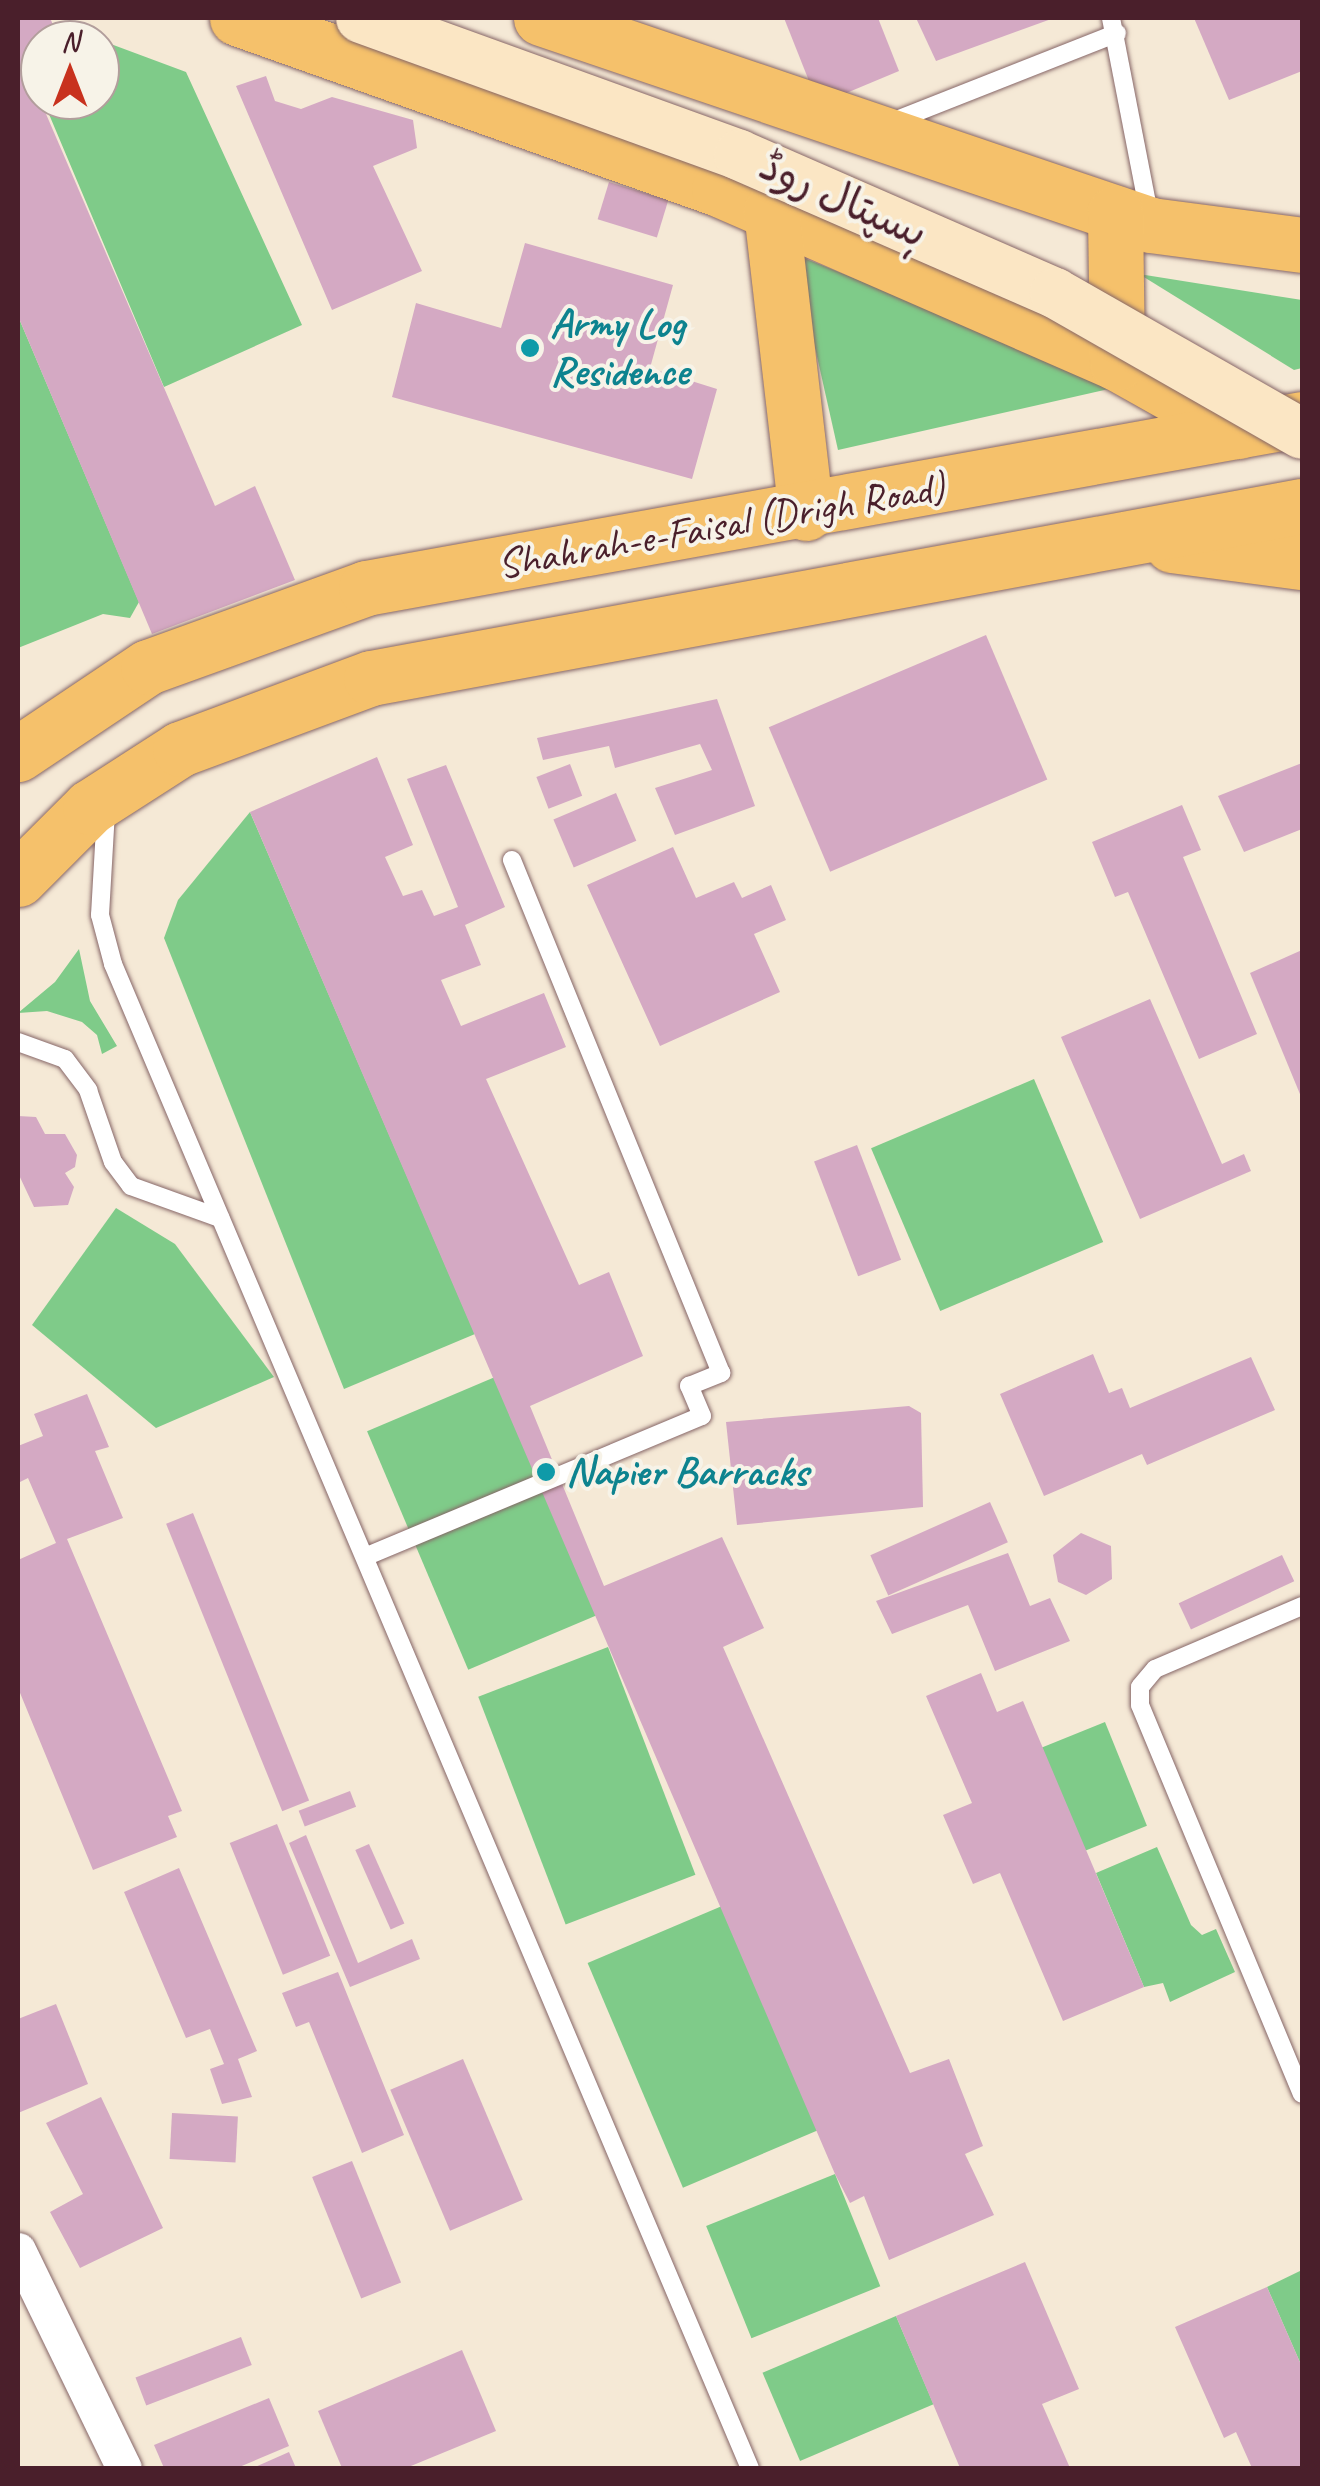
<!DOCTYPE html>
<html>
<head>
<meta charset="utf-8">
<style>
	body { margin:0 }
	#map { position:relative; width:1320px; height:2486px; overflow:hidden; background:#f5e9d6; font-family:Caveat,"Playpen Sans Arabic",sans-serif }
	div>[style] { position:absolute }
	.green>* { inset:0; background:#7fcb89; transform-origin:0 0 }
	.building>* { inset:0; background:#d4a9c3; transform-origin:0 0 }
	.roads { filter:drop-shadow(0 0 2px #866667) drop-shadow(0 0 2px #866667) }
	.service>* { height:18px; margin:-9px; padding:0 9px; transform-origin:9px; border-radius:9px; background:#fff }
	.minor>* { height:35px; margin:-17.5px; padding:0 17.5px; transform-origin:17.5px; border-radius:17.5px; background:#fff }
	.trunk>* { height:55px; margin:-27.5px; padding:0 27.5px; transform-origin:27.5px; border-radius:27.5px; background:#f5c16b }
	.bridges { filter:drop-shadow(0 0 2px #866667) drop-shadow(0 0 2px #866667) }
	.secondary-bridge>* { height:50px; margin:-25px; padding:0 25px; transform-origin:25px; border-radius:25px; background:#fbe6c4 }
	.dots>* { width:28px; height:28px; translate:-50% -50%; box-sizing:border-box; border:5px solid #f7f3e8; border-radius:50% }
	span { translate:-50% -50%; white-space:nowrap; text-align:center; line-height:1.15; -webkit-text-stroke:8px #f7f3e8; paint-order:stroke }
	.street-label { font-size:42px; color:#4a1f2b }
	.culture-label { font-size:42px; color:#0d838f; font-weight:700 }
	.left { translate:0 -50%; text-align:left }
	.frame { position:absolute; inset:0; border:20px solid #4a1f2b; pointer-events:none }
	.north { position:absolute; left:20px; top:20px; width:100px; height:100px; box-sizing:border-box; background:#f7f3e8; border:2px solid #b29e9c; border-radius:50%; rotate:0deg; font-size:28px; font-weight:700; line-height:40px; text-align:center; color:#4a1f2b }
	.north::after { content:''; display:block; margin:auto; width:35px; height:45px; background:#c8321e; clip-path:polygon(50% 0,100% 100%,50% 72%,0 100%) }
</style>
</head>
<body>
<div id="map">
	<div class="green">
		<div style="clip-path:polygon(100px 40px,186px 72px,302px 325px,164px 387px,43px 100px,100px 100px)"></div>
		<div style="clip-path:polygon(794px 254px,1122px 386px,838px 450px)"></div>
		<div style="clip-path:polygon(1139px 274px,1302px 300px,1302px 368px,1294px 370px)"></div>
		<div style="clip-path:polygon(18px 316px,139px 602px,130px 618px,103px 614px,18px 648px)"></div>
		<div style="clip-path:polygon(250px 812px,475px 1334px,344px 1389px,164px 938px,178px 900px)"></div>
		<div style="clip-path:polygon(79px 949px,90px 1001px,117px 1046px,102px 1054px,97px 1035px,82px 1022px,47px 1011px,18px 1013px,55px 982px)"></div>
		<div style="left:1034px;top:1079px;width:177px;height:177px;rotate:67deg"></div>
		<div style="clip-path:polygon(116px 1208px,175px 1244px,274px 1377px,156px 1428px,32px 1325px)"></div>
		<div style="left:495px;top:1377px;width:259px;height:139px;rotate:67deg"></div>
		<div style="left:608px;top:1647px;width:244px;height:139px;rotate:69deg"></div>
		<div style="left:1105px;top:1722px;width:112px;height:68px;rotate:68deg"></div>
		<div style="clip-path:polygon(1157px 1847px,1191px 1925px,1202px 1935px,1216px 1929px,1235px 1972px,1170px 2002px,1163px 1983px,1144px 1987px,1096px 1873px)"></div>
		<div style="left:722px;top:1906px;width:244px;height:146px;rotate:67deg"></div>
		<div style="left:835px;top:2174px;width:121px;height:139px;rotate:68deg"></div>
		<div style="clip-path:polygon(1302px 2270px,1302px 2367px,1267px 2287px)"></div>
		<div style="left:896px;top:2316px;width:96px;height:145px;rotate:67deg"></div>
	</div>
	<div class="building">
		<div style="clip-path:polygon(18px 18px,50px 18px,60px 40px,40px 40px,40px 63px,29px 68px,40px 100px,215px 506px,255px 486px,295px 580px,152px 634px,18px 316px)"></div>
		<div style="clip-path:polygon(784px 18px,878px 18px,899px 71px,844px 94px,809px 81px)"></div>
		<div style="clip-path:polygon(916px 18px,1054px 18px,936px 61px)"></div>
		<div style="clip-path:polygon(1194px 18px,1302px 18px,1302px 71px,1229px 100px)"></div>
		<div style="clip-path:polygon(266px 76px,275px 101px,301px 109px,332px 97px,413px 120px,417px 148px,373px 166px,422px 271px,332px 310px,236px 86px)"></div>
		<div style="left:609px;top:182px;width:62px;height:39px;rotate:17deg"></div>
		<div style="clip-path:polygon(525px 243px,673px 285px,650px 368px,717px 389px,692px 479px,392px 397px,416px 303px,501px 328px)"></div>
		<div style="left:986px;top:635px;width:157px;height:236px;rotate:67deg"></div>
		<div style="clip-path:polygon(717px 699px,755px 806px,675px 835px,655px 788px,712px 770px,700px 744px,615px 768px,609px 746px,543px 760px,537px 738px)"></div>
		<div style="clip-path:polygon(377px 757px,413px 845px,385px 857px,403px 896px,422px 890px,434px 916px,458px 907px,407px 779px,446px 765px,505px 907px,465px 925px,481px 965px,441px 980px,461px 1026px,544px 993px,566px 1047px,486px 1079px,579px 1285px,609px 1272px,643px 1356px,530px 1406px,604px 1586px,722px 1537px,764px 1628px,723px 1647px,910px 2073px,949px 2059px,983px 2146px,965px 2154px,994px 2215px,889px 2260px,864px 2196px,850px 2203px,835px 2174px,250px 812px)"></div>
		<div style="clip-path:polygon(1302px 763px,1302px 829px,1244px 852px,1218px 796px)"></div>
		<div style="left:570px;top:764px;width:34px;height:36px;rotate:69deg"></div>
		<div style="left:616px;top:793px;width:52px;height:68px;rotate:67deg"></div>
		<div style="clip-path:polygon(1182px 805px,1201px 850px,1183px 857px,1257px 1034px,1199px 1059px,1128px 892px,1115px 897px,1092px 842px)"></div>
		<div style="clip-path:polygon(673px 847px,696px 898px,734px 882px,742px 898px,771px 885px,786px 920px,754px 934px,780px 992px,660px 1046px,587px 885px)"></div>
		<div style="clip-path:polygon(1302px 950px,1302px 1099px,1250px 973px)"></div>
		<div style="clip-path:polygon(1150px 999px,1222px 1164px,1244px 1154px,1251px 1171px,1140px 1219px,1061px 1037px)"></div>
		<div style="clip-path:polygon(18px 1116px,36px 1117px,45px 1134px,65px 1134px,77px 1155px,75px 1167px,65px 1173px,74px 1187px,68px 1205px,34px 1207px,18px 1173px)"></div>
		<div style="left:857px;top:1145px;width:123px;height:46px;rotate:69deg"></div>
		<div style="clip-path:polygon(1093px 1354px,1109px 1393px,1122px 1388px,1130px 1408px,1251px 1357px,1275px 1410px,1147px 1465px,1142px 1454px,1044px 1496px,1000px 1394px)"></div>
		<div style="clip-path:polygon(87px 1394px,109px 1447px,95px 1451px,123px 1518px,67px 1539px,182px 1811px,168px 1816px,177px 1837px,93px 1870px,18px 1688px,18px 1560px,56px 1543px,28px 1478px,18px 1483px,18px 1446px,43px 1436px,34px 1414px)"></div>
		<div style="clip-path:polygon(909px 1406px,921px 1413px,923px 1507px,737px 1525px,726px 1422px)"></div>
		<div style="left:990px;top:1502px;width:44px;height:131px;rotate:66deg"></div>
		<div style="left:193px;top:1513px;width:310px;height:29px;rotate:68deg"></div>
		<div style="clip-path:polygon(1081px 1533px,1111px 1546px,1112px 1579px,1086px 1595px,1058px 1582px,1053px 1555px)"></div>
		<div style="clip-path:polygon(1008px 1553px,1030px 1606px,1050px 1598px,1070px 1641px,995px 1671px,968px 1605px,892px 1634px,876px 1601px)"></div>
		<div style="left:1282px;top:1555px;width:29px;height:114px;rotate:65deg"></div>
		<div style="clip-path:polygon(981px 1673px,997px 1712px,1023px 1701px,1144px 1987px,1063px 2021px,1000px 1873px,973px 1884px,943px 1815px,972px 1803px,926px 1696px)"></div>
		<div style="left:350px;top:1791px;width:17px;height:55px;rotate:69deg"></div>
		<div style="left:277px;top:1824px;width:142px;height:51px;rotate:68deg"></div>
		<div style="clip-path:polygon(306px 1835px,358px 1963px,412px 1939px,420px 1959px,350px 1987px,289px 1843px)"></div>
		<div style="left:369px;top:1844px;width:87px;height:15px;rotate:66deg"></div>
		<div style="clip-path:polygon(179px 1868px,257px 2051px,238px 2059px,252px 2097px,222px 2104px,210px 2069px,224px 2064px,210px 2029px,186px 2038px,124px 1892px)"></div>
		<div style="clip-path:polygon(338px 1972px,404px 2135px,362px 2153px,309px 2022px,296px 2027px,282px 1993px)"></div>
		<div style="clip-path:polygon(56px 2004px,88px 2084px,18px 2113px,18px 2019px)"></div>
		<div style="left:463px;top:2059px;width:153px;height:79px;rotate:67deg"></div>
		<div style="clip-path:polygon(101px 2097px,163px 2228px,80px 2268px,50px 2212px,83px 2194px,46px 2123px)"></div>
		<div style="left:172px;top:2113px;width:66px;height:46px;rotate:3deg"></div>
		<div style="left:352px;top:2161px;width:131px;height:43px;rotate:68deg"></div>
		<div style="clip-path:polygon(1025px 2262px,1079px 2389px,1042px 2404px,1070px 2468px,960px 2468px,896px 2316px)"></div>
		<div style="clip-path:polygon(1267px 2287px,1302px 2367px,1302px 2468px,1252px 2468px,1236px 2432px,1224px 2438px,1175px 2327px)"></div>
		<div style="left:241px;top:2337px;width:30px;height:113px;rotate:69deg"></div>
		<div style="clip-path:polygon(462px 2350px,496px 2431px,406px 2468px,342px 2468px,318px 2411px)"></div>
		<div style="clip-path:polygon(269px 2398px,289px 2446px,237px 2468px,164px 2468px,154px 2445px)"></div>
		<div style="clip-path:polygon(289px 2452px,296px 2468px,253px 2468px)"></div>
	</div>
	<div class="roads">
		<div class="service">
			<div style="left:1111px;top:18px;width:204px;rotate:79deg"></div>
			<div style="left:889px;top:123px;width:245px;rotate:-21.5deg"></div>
			<div style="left:106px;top:811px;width:104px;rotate:93.3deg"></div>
			<div style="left:100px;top:915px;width:51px;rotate:75.1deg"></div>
			<div style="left:113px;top:964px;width:1633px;rotate:67.05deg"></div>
			<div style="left:18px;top:1042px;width:50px;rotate:19.9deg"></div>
			<div style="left:65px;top:1059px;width:39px;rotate:53deg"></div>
			<div style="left:88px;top:1090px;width:76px;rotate:70.9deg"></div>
			<div style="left:113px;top:1162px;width:30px;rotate:53deg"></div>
			<div style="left:131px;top:1186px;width:95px;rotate:19.8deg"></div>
			<div style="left:367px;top:1556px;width:363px;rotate:-22.7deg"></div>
			<div style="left:702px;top:1416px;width:33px;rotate:-113deg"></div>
			<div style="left:689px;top:1386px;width:35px;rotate:-22deg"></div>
			<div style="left:721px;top:1373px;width:554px;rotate:-112.17deg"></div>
			<div style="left:1302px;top:1606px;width:160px;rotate:156.8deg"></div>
			<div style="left:1155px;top:1669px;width:23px;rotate:130deg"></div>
			<div style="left:1140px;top:1687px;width:18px;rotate:90deg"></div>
			<div style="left:1140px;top:1705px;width:421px;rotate:67.4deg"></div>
		</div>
		<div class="minor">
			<div style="left:18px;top:2250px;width:242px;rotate:64.1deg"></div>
		</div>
		<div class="trunk">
			<div style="left:237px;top:18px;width:511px;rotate:19.53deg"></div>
			<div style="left:719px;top:189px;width:434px;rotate:23.6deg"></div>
			<div style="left:1117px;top:363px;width:139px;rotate:29.3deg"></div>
			<div style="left:541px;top:18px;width:644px;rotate:18.74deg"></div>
			<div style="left:1151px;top:225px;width:152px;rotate:7.5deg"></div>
			<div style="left:771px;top:211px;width:304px;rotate:83.4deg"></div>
			<div style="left:1115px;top:213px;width:150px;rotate:89.2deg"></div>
			<div style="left:1172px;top:545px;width:131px;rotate:7.5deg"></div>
			<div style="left:18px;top:754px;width:156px;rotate:-33.8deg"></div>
			<div style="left:148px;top:667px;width:232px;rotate:-19.9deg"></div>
			<div style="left:366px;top:588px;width:951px;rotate:-10.23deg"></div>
			<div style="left:18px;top:879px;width:102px;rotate:-45deg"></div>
			<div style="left:90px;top:807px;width:107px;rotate:-32.8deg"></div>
			<div style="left:180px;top:749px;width:204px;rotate:-20.4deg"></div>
			<div style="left:371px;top:678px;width:947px;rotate:-10.47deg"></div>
		</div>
	</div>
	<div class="bridges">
		<div class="secondary-bridge">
			<div style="left:361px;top:18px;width:402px;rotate:19.9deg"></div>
			<div style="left:739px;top:155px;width:345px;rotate:23.6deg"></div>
			<div style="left:1055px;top:293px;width:284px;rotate:29.7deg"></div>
		</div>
	</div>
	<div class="dots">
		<div style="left:530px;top:348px;background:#0f9aa8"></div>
		<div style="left:546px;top:1472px;background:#0f9aa8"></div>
	</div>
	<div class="street-label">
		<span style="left:843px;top:200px;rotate:24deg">ہسپتال روڈ</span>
		<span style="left:721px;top:526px;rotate:-10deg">Shahrah-e-Faisal (Drigh Road)</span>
	</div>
	<div class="culture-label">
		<span class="left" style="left:550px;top:348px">Army Log<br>Residence</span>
		<span class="left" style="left:566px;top:1472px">Napier Barracks</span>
	</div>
	<div class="frame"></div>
	<div class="north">N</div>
</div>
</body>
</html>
